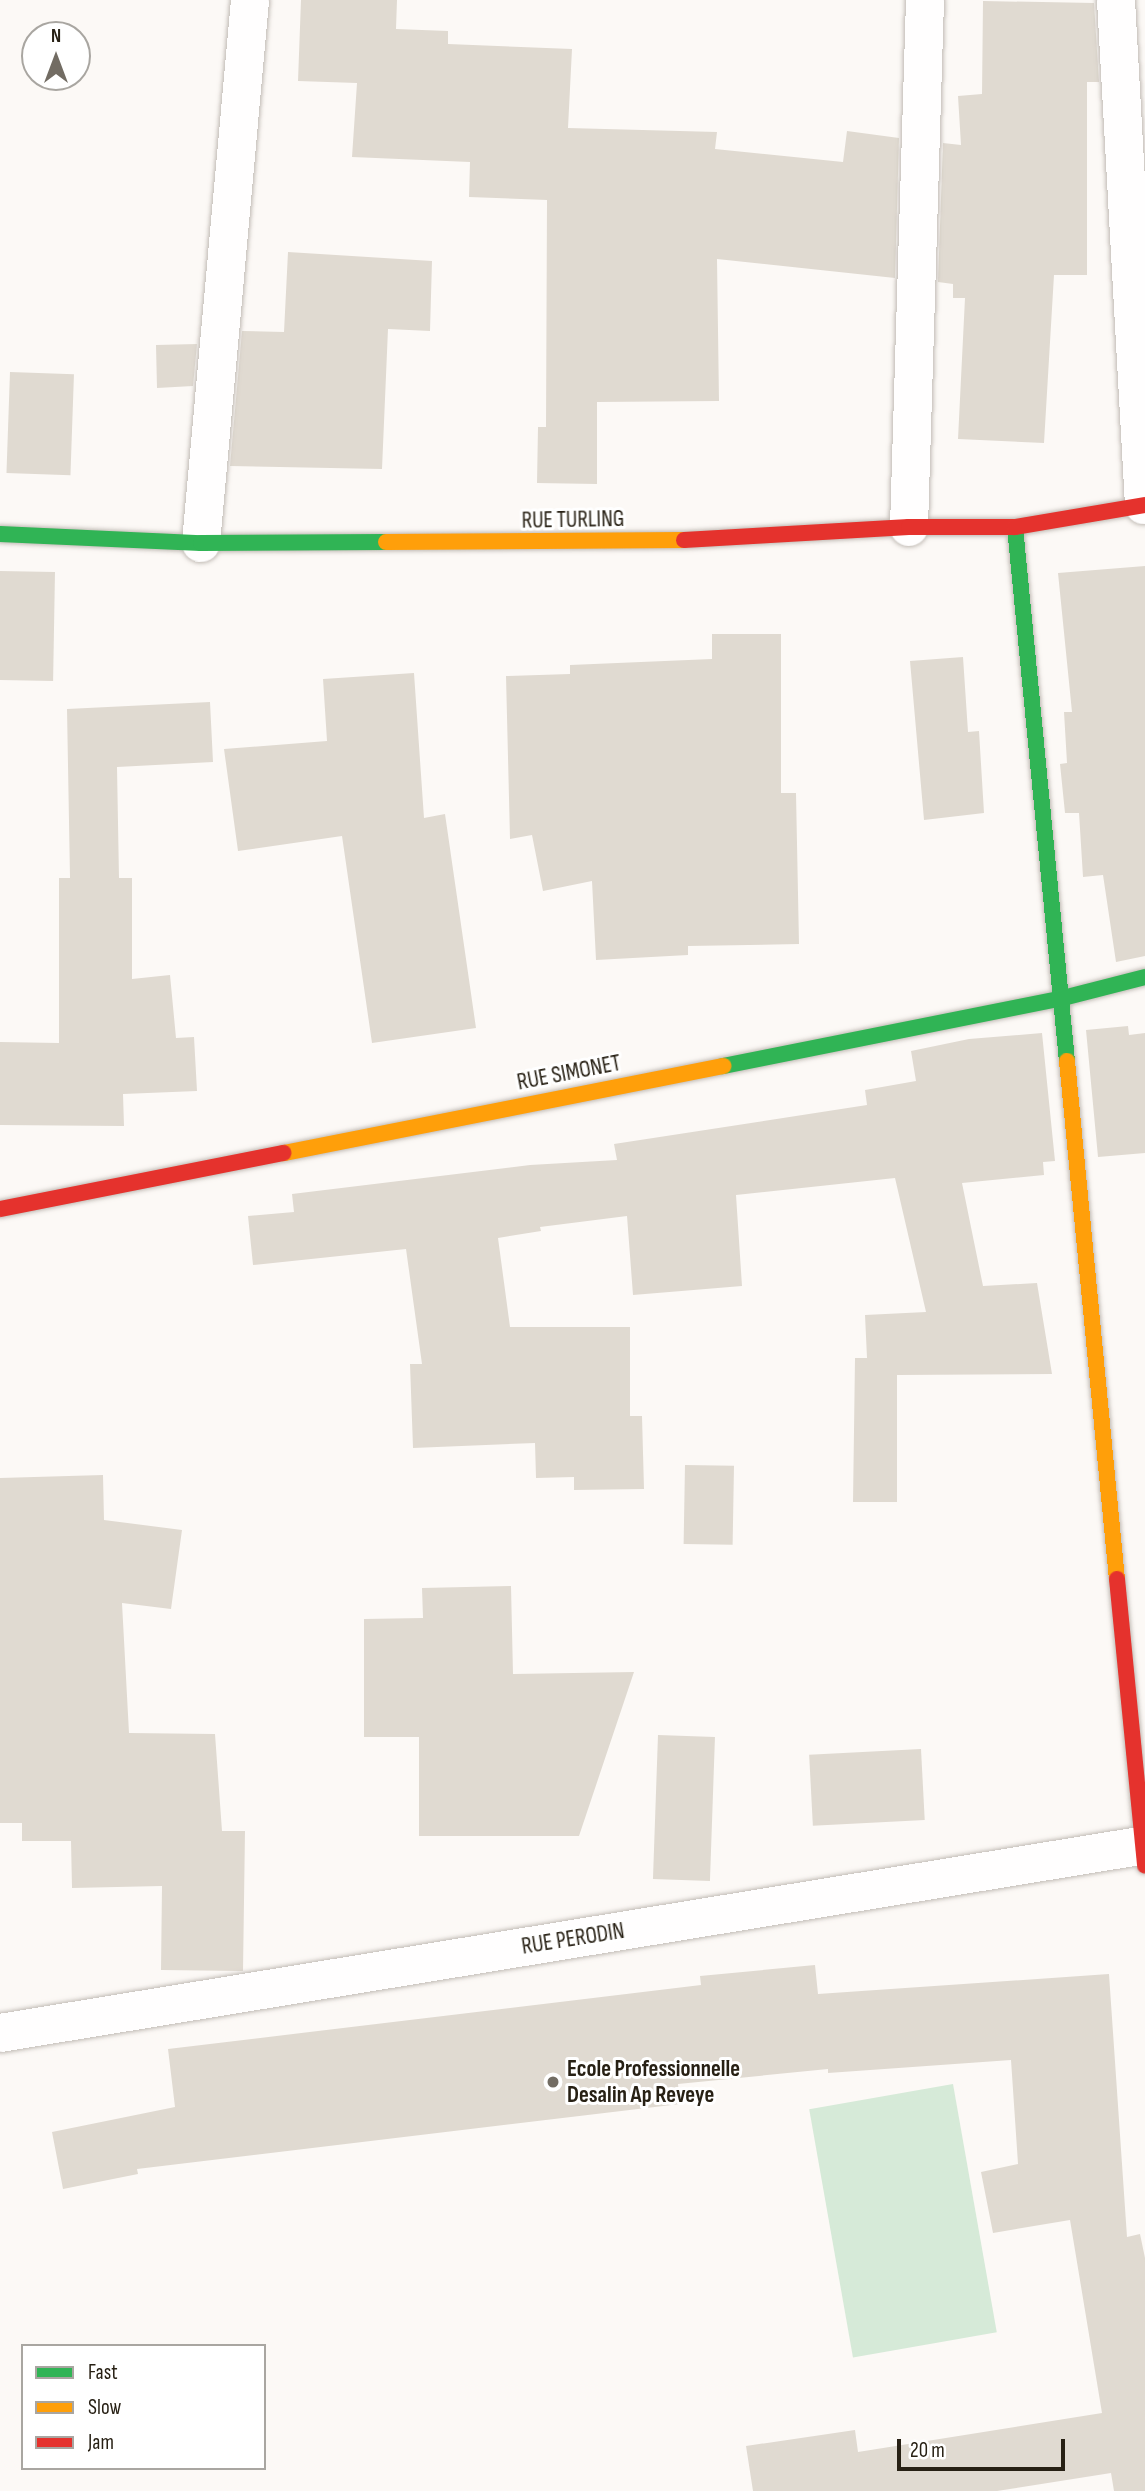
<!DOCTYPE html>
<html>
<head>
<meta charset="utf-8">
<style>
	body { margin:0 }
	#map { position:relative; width:1145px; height:2491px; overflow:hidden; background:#fcf9f6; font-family:"Sofia Sans Condensed",sans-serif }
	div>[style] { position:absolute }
	.green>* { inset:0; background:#d6ead8; transform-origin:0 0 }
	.building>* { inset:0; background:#e0dad1; transform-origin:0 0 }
	.roads { filter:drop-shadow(0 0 2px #c2bcb6) drop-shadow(0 0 2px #c2bcb6) }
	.street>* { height:38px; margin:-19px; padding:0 19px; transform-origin:19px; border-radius:19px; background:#fffefe }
	.fast>* { height:16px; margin:-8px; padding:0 8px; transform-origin:8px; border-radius:8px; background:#30b455 }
	.slow>* { height:16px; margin:-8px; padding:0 8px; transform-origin:8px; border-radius:8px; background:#ff9f0a }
	.jam>* { height:16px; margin:-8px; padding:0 8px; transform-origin:8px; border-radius:8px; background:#e5322d }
	.dots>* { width:19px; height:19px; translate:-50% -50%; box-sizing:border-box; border:4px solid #fff; border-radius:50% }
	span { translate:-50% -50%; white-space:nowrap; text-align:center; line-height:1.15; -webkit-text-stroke:6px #fff; paint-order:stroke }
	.street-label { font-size:23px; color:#272014 }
	.poi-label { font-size:23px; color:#272014; font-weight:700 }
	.left { translate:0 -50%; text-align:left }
	.legend { position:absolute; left:21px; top:2344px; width:245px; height:126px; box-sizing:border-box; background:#fff; border:2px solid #a9a6a1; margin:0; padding:9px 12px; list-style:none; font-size:21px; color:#272014 }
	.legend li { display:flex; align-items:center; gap:14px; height:35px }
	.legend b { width:35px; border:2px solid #a9a6a1 }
	.north { position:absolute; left:21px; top:21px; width:70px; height:70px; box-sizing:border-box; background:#fff; border:2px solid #a9a6a1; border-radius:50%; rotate:0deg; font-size:19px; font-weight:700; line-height:28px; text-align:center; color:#272014 }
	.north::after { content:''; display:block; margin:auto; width:24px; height:32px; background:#726c63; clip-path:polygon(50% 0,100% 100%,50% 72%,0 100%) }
	.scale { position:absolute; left:897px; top:2439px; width:168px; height:32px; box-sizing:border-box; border:4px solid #272014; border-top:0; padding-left:9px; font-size:21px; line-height:24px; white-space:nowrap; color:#272014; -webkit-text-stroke:5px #fff; paint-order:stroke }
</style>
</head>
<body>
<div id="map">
	<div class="green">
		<div style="left:953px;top:2084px;width:252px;height:146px;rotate:80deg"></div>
	</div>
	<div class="building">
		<div style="clip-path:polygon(301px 0,397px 0,396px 29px,448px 31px,448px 44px,572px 49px,568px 128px,717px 132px,715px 149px,843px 162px,847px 131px,899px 138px,895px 278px,717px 259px,719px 401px,597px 402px,597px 484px,537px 483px,538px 427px,546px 427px,547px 200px,469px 197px,470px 162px,352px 157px,357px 83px,298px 81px)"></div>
		<div style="clip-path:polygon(983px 1px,1094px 3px,1099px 82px,1087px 82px,1087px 275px,1054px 275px,1044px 443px,958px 439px,965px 298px,953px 298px,953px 284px,938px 282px,943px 143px,961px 145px,958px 96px,982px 94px)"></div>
		<div style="clip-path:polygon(288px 252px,432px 261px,430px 331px,388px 329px,382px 469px,230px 466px,242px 331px,284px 332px)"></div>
		<div style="clip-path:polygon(197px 344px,193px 386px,157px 388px,156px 345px)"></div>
		<div style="left:10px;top:372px;width:64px;height:101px;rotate:2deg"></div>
		<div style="clip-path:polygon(1145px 566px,1145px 956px,1116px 962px,1103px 875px,1083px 877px,1079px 813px,1065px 813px,1060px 764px,1067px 763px,1064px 712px,1072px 712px,1058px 573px)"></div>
		<div style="left:0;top:571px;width:55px;height:109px;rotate:1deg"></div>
		<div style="clip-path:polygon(712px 634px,781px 634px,781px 793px,796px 793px,799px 944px,688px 946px,688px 955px,596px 960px,592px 881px,543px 891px,532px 835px,510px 839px,506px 676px,570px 674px,570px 665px,712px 659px)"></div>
		<div style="clip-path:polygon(963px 657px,968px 732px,979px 731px,984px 813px,924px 820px,910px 661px)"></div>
		<div style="clip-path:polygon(414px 673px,424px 818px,445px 814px,476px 1028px,372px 1043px,342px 836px,238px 851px,224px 749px,327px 741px,323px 679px)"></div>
		<div style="clip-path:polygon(210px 702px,213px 762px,117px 767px,119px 878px,132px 878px,132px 979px,170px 975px,176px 1038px,194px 1037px,197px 1091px,123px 1094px,124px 1126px,0 1125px,0 1042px,59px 1043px,59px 878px,70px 878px,67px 709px)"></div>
		<div style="clip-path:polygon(1128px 1026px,1129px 1035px,1145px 1033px,1145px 1153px,1098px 1157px,1086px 1030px)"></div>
		<div style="clip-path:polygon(1042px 1033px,1055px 1161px,1043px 1162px,1044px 1175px,962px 1183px,983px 1286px,1037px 1283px,1052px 1374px,897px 1375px,897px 1502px,853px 1502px,855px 1358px,867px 1358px,865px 1315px,926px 1312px,895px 1178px,736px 1195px,742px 1286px,633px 1295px,627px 1216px,540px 1227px,541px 1231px,498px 1238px,510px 1327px,630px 1327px,630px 1416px,642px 1416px,644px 1489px,574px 1490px,574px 1477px,536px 1478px,535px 1443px,413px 1448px,410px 1364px,422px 1364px,406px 1249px,253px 1265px,248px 1216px,294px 1212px,292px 1194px,530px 1165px,617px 1160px,614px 1144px,867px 1105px,865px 1090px,916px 1081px,911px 1051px,969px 1039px)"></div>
		<div style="left:685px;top:1465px;width:49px;height:79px;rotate:1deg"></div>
		<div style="clip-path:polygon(103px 1475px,104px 1520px,182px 1530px,171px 1609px,122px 1603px,129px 1733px,215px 1734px,222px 1831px,245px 1831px,243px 1971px,161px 1970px,162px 1886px,72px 1888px,71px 1841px,22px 1841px,22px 1823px,0 1823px,0 1478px)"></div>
		<div style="clip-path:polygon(511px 1586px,513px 1674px,634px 1672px,579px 1836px,419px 1836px,419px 1737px,364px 1737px,364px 1619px,423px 1618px,422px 1588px)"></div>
		<div style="left:658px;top:1735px;width:57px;height:144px;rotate:2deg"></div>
		<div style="left:921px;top:1749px;width:71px;height:112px;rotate:87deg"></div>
		<div style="clip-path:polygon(815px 1965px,818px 1994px,1109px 1974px,1127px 2237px,1140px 2234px,1145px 2258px,1145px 2491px,1114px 2491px,1111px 2473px,997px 2491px,753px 2491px,746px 2446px,855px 2430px,858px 2452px,1102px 2413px,1070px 2220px,993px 2233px,981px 2172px,1018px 2164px,1011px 2060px,828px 2073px,828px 2069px,678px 2084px,680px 2104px,137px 2169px,138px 2174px,63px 2189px,52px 2132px,175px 2107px,168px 2049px,701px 1985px,700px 1976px)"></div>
	</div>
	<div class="roads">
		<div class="street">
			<div style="left:1116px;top:0;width:506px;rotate:86.83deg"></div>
			<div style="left:909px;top:527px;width:527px;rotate:-88.26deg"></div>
			<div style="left:201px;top:543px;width:545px;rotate:-84.84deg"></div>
			<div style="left:0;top:2033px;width:1160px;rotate:-9.32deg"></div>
		</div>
		<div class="fast">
			<div style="left:1015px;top:527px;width:537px;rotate:84.44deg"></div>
			<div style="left:0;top:534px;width:201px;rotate:2.6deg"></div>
			<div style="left:201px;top:543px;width:185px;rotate:-0.3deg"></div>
			<div style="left:723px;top:1066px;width:343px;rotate:-11.3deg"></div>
			<div style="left:1059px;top:999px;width:89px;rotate:-14.3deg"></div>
		</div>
		<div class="slow">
			<div style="left:386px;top:542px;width:298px;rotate:-0.4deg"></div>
			<div style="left:1067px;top:1061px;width:520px;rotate:84.49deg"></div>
			<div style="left:284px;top:1153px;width:448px;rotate:-11.2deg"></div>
		</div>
		<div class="jam">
			<div style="left:684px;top:540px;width:225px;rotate:-3.3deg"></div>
			<div style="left:909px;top:527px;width:106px"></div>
			<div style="left:1015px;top:527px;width:132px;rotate:-9.6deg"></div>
			<div style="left:0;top:1209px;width:289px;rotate:-11.2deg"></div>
			<div style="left:1117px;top:1579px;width:288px;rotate:84.4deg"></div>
		</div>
	</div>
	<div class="dots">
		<div style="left:553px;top:2082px;background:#726c63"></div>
	</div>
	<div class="street-label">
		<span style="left:573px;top:520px;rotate:-1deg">RUE TURLING</span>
		<span style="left:569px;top:1073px;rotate:-11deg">RUE SIMONET</span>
		<span style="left:573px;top:1939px;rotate:-9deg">RUE PERODIN</span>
	</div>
	<div class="poi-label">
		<span class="left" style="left:567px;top:2082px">Ecole Professionnelle<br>Desalin Ap Reveye</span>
	</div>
	<ul class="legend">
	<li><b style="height:9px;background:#30b455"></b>Fast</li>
	<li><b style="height:9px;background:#ff9f0a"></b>Slow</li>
	<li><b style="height:9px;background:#e5322d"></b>Jam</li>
	</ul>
	<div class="north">N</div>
	<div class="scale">20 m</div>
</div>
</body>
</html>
